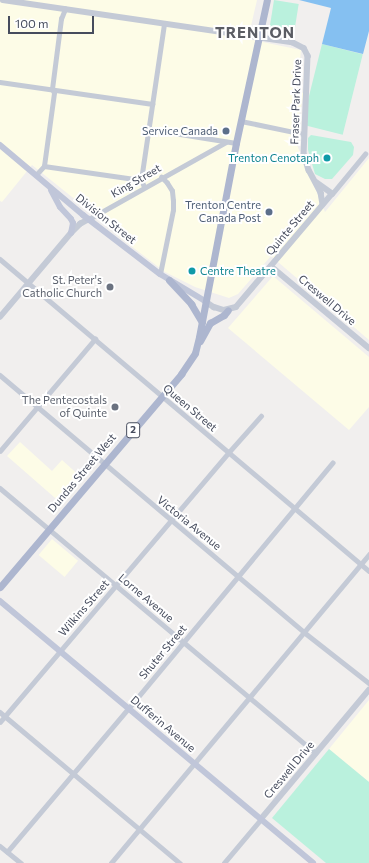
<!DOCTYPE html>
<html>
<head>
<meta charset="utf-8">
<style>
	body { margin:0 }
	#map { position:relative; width:369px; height:863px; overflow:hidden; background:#f1efee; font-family:Commissioner,sans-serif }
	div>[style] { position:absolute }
	.commercial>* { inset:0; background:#fdfce7; transform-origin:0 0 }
	.green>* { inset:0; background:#baf1dd; transform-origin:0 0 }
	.water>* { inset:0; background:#85c0f1 }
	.minor>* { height:4.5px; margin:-2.25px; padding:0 2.25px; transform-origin:2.25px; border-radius:2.25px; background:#c4cad6 }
	.tertiary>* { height:5.5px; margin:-2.75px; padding:0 2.75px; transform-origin:2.75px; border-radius:2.75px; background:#c4cad6 }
	.secondary>* { height:6px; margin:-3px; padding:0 3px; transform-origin:3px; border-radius:3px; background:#c0c6d9 }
	.primary>* { height:7px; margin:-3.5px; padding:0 3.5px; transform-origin:3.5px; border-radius:3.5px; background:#adb6cf }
	.dots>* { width:11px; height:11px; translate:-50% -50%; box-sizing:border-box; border:2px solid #fff; border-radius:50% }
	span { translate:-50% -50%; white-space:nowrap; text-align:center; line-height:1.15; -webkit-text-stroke:4px #fff; paint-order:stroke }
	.shield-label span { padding:1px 3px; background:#fff; border:1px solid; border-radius:3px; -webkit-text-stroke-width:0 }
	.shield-label { font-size:10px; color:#464c5d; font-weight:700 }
	.street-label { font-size:11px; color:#464c5d }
	.service-label { font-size:11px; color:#4e5e75 }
	.right { translate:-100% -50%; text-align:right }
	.culture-label { font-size:11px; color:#0d838f }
	.left { translate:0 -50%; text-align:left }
	.worship-label { font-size:11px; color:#5b616d }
	.district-label { font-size:15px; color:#5b5d64; font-weight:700; letter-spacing:1px }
	.scale { position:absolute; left:8px; top:16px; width:86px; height:18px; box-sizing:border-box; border:2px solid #464c5d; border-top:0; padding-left:5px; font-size:12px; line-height:14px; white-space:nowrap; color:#464c5d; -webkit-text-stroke:3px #fff; paint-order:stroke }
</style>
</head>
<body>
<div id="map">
	<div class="commercial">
		<div style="clip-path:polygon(0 0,257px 0,248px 39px,301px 50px,297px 92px,304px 93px,294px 138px,325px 212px,369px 158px,369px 340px,271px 256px,238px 294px,229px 298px,195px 287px,165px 272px,122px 239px,107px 225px,32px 165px,2px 202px,0 201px)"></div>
		<div style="clip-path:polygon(273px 276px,369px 357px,369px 407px,349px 430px,228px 328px)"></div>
		<div style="clip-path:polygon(20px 442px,52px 471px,62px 460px,82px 478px,62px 504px,7px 456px)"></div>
		<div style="left:52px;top:539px;width:34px;height:21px;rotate:40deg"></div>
		<div style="clip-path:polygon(369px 700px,369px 782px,329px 749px)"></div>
	</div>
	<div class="green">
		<div style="left:274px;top:0;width:25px;height:27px;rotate:9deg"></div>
		<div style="left:322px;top:44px;width:42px;height:83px;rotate:14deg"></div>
		<div style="clip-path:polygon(311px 135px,351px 142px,354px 147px,353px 155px,332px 179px,325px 179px,315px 174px,308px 150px,308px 138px)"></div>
		<div style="clip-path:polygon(329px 749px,369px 782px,369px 863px,326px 863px,272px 818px)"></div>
	</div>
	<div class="water">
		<div style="clip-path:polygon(299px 0,369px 0,369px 31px,363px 54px,322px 44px,331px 8px)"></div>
	</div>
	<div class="minor">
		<div style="left:0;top:82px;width:154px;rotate:8.2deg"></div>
		<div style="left:241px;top:121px;width:64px;rotate:11.7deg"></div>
		<div style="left:149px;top:129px;width:88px;rotate:9.1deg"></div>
		<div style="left:44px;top:166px;width:98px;rotate:8.2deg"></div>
		<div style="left:36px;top:175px;width:12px;rotate:-48deg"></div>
		<div style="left:44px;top:166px;width:74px;rotate:-82.2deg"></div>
		<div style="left:54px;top:93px;width:4px;rotate:-117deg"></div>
		<div style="left:52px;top:89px;width:71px;rotate:-82.7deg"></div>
		<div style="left:61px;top:19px;width:11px;rotate:-68deg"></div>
		<div style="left:144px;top:187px;width:8px;rotate:-113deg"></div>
		<div style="left:141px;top:180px;width:158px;rotate:-81.6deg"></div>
		<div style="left:332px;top:194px;width:52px;rotate:-50.5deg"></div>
		<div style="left:89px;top:219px;width:157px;rotate:-29.3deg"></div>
		<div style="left:0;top:259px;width:483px;rotate:40.2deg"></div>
		<div style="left:160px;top:274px;width:65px;rotate:-78.5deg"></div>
		<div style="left:173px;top:210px;width:9px;rotate:-90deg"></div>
		<div style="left:173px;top:201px;width:10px;rotate:-96deg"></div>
		<div style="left:172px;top:191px;width:9px;rotate:-122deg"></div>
		<div style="left:167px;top:183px;width:8px;rotate:-135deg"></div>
		<div style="left:0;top:375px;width:398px;rotate:40.2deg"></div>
		<div style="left:304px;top:632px;width:83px;rotate:38.1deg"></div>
		<div style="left:0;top:451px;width:147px;rotate:-49.7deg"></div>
		<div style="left:0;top:488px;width:412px;rotate:40deg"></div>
		<div style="left:0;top:712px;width:235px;rotate:40deg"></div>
		<div style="left:0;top:722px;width:354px;rotate:-49.7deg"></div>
		<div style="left:229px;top:452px;width:48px;rotate:-48.4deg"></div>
		<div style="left:0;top:846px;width:27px;rotate:39deg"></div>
		<div style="left:7px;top:852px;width:187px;rotate:-49.8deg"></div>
		<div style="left:128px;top:709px;width:320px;rotate:-50.3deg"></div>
		<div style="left:111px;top:863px;width:403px;rotate:-50.1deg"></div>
		<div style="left:224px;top:863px;width:57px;rotate:-49.9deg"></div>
	</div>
	<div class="tertiary">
		<div style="left:3px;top:0;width:292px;rotate:8.3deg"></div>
		<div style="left:292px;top:42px;width:13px;rotate:27deg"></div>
		<div style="left:304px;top:48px;width:9px;rotate:63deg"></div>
		<div style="left:308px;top:56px;width:98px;rotate:92.3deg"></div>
		<div style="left:304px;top:154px;width:17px;rotate:73deg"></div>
		<div style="left:309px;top:170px;width:26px;rotate:62deg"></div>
		<div style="left:321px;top:193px;width:11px;rotate:80deg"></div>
		<div style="left:271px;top:266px;width:128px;rotate:39.9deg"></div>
		<div style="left:205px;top:301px;width:11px;rotate:34deg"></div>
		<div style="left:214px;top:307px;width:10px;rotate:17deg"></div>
		<div style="left:224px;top:310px;width:12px;rotate:-14deg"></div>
		<div style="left:236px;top:307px;width:148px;rotate:-49.7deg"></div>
		<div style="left:332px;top:194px;width:19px;rotate:-144deg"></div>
		<div style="left:0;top:317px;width:110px;rotate:-49.8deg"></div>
		<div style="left:71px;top:233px;width:13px;rotate:-45deg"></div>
		<div style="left:80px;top:224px;width:10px;rotate:-29deg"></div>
		<div style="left:261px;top:819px;width:168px;rotate:-50.1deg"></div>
	</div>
	<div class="secondary">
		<div style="left:0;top:145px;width:109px;rotate:40.1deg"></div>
		<div style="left:83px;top:215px;width:97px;rotate:37.5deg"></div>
		<div style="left:160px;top:274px;width:52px;rotate:31deg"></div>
		<div style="left:51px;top:190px;width:19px;rotate:62deg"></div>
		<div style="left:60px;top:207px;width:16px;rotate:47deg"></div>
		<div style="left:71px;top:219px;width:4px;rotate:63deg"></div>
		<div style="left:73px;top:223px;width:10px;rotate:101deg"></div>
		<div style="left:0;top:601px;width:408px;rotate:39.9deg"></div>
	</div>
	<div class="primary">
		<div style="left:169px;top:280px;width:33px;rotate:47deg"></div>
		<div style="left:191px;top:304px;width:21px;rotate:59deg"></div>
		<div style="left:200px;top:341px;width:21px;rotate:-61deg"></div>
		<div style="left:210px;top:323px;width:16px;rotate:-30deg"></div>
		<div style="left:224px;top:315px;width:6px;rotate:-51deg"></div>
		<div style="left:0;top:587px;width:280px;rotate:-49.6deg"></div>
		<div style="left:181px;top:374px;width:25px;rotate:-56deg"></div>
		<div style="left:195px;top:353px;width:16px;rotate:-76deg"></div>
		<div style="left:199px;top:337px;width:197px;rotate:-79.2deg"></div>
		<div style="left:236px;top:143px;width:146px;rotate:-77.8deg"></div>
	</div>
	<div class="dots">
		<div style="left:226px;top:131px;background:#5c6f8a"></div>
		<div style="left:327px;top:158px;background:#0f9aa8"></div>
		<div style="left:269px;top:212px;background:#5c6f8a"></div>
		<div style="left:192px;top:271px;background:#0f9aa8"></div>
		<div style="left:110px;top:287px;background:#6b7280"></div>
		<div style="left:115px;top:407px;background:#6b7280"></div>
	</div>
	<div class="shield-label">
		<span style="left:133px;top:430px">2</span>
	</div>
	<div class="street-label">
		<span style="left:296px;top:102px;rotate:-88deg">Fraser Park Drive</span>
		<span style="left:136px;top:181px;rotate:-30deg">King Street</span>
		<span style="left:106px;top:219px;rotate:38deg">Division Street</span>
		<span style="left:290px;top:228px;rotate:-50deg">Quinte Street</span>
		<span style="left:327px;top:300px;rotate:40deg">Creswell Drive</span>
		<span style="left:190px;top:408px;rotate:40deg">Queen Street</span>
		<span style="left:82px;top:473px;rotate:-50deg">Dundas Street West</span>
		<span style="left:189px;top:523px;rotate:39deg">Victoria Avenue</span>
		<span style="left:146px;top:598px;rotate:40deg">Lorne Avenue</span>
		<span style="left:84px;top:608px;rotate:-49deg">Wilkins Street</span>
		<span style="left:163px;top:652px;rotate:-50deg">Shuter Street</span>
		<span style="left:163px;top:724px;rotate:40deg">Dufferin Avenue</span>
		<span style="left:289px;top:770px;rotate:-50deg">Creswell Drive</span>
	</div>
	<div class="service-label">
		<span class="right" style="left:218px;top:131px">Service Canada</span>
		<span class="right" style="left:261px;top:212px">Trenton Centre<br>Canada Post</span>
	</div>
	<div class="culture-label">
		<span class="right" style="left:319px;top:158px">Trenton Cenotaph</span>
		<span class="left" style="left:200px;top:271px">Centre Theatre</span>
	</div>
	<div class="worship-label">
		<span class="right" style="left:102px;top:287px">St. Peter's<br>Catholic Church</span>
		<span class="right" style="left:107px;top:407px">The Pentecostals<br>of Quinte</span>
	</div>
	<div class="district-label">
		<span style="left:255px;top:33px">TRENTON</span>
	</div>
	<div class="scale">100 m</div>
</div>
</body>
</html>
